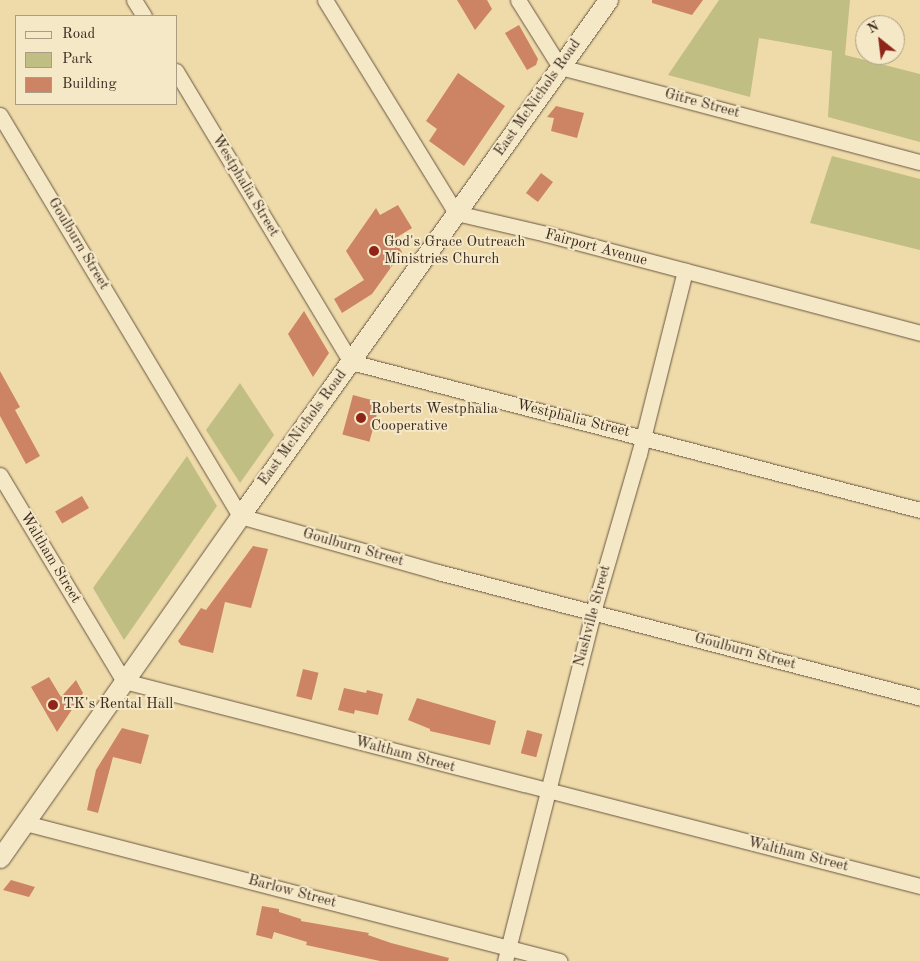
<!DOCTYPE html>
<html>
<head>
<meta charset="utf-8">
<style>
	body { margin:0 }
	#map { position:relative; width:920px; height:961px; overflow:hidden; background:#efdba9; font-family:"Old Standard TT",serif }
	div>[style] { position:absolute }
	.green>* { inset:0; background:#c0be83 }
	.building>* { inset:0; background:#cd8465; transform-origin:0 0 }
	.roads { filter:drop-shadow(0 0 1px #695643) drop-shadow(0 0 1px #695643) }
	.minor>* { height:15px; margin:-7.5px; padding:0 7.5px; transform-origin:7.5px; border-radius:7.5px; background:#f5e8c7 }
	.tertiary>* { height:19px; margin:-9.5px; padding:0 9.5px; transform-origin:9.5px; border-radius:9.5px; background:#f5e8c7 }
	.dots>* { width:14px; height:14px; translate:-50% -50%; box-sizing:border-box; border:2px solid #f5e8c7; border-radius:50% }
	span { translate:-50% -50%; white-space:nowrap; text-align:center; line-height:1.15; -webkit-text-stroke:4px #f5e8c7; paint-order:stroke }
	.street-label { font-size:15px; color:#3c2a21 }
	.poi-label { font-size:15px; color:#3c2a21 }
	.left { translate:0 -50%; text-align:left }
	.legend { position:absolute; left:15px; top:15px; width:162px; height:90px; box-sizing:border-box; background:#f5e8c7; border:1px solid #ab9c85; margin:0; padding:6px 9px; list-style:none; font-size:15px; color:#3c2a21 }
	.legend li { display:flex; align-items:center; gap:10px; height:25px }
	.legend b { width:25px; border:1px solid #ab9c85 }
	.north { position:absolute; left:855px; top:15px; width:50px; height:50px; box-sizing:border-box; background:#f5e8c7; border:1px solid #ab9c85; border-radius:50%; rotate:331deg; font-size:14px; font-weight:700; line-height:20px; text-align:center; color:#3c2a21 }
	.north::after { content:''; display:block; margin:auto; width:18px; height:22px; background:#8f2418; clip-path:polygon(50% 0,100% 100%,50% 72%,0 100%) }
</style>
</head>
<body>
<div id="map">
	<div class="green">
		<div style="clip-path:polygon(719px 0,850px 0,845px 55px,920px 74px,920px 142px,828px 117px,832px 51px,759px 38px,750px 97px,668px 75px)"></div>
		<div style="clip-path:polygon(832px 156px,920px 179px,920px 250px,810px 223px)"></div>
		<div style="clip-path:polygon(240px 383px,274px 435px,240px 483px,206px 430px)"></div>
		<div style="clip-path:polygon(187px 456px,217px 506px,124px 640px,93px 588px)"></div>
	</div>
	<div class="building">
		<div style="clip-path:polygon(457px 0,487px 0,492px 9px,475px 30px)"></div>
		<div style="clip-path:polygon(652px 0,703px 0,692px 15px,652px 3px)"></div>
		<div style="clip-path:polygon(519px 25px,538px 59px,536px 65px,527px 70px,505px 33px)"></div>
		<div style="clip-path:polygon(458px 73px,505px 106px,464px 166px,429px 141px,437px 129px,426px 121px)"></div>
		<div style="clip-path:polygon(556px 106px,584px 113px,577px 138px,551px 131px,554px 118px,547px 117px)"></div>
		<div style="left:541px;top:173px;width:15px;height:25px;rotate:37deg"></div>
		<div style="clip-path:polygon(398px 205px,412px 228px,394px 239px,402px 252px,372px 294px,342px 313px,334px 299px,364px 280px,346px 251px,376px 208px,380px 215px)"></div>
		<div style="clip-path:polygon(304px 311px,329px 353px,313px 377px,288px 334px)"></div>
		<div style="clip-path:polygon(0 371px,20px 407px,15px 410px,40px 456px,26px 464px,0 416px)"></div>
		<div style="left:353px;top:395px;width:28px;height:41px;rotate:15deg"></div>
		<div style="left:82px;top:496px;width:14px;height:31px;rotate:60deg"></div>
		<div style="clip-path:polygon(253px 546px,268px 549px,251px 608px,225px 602px,213px 653px,181px 645px,178px 641px,201px 608px,206px 610px)"></div>
		<div style="left:303px;top:669px;width:16px;height:28px;rotate:14deg"></div>
		<div style="clip-path:polygon(49px 677px,61px 697px,76px 680px,83px 693px,57px 732px,31px 687px)"></div>
		<div style="clip-path:polygon(344px 688px,366px 693px,367px 690px,383px 694px,378px 715px,355px 710px,354px 714px,338px 710px)"></div>
		<div style="clip-path:polygon(417px 698px,496px 721px,490px 745px,430px 731px,430px 729px,408px 720px)"></div>
		<div style="clip-path:polygon(122px 728px,149px 735px,141px 764px,113px 757px,98px 813px,87px 810px,96px 770px)"></div>
		<div style="left:527px;top:730px;width:16px;height:24px;rotate:15deg"></div>
		<div style="clip-path:polygon(11px 880px,35px 887px,29px 897px,3px 890px)"></div>
		<div style="clip-path:polygon(262px 906px,279px 909px,279px 912px,301px 919px,301px 921px,369px 933px,368px 935px,391px 943px,449px 958px,448px 961px,380px 961px,306px 945px,307px 942px,274px 932px,272px 939px,256px 935px)"></div>
	</div>
	<div class="roads">
		<div class="minor">
			<div style="left:134px;top:0;width:19px;rotate:58deg"></div>
			<div style="left:325px;top:0;width:250px;rotate:58.4deg"></div>
			<div style="left:456px;top:213px;width:92px;rotate:13.1deg"></div>
			<div style="left:546px;top:234px;width:387px;rotate:14.8deg"></div>
			<div style="left:518px;top:0;width:79px;rotate:57.9deg"></div>
			<div style="left:560px;top:67px;width:372px;rotate:14.8deg"></div>
			<div style="left:176px;top:71px;width:340px;rotate:59deg"></div>
			<div style="left:351px;top:362px;width:588px;rotate:14.58deg"></div>
			<div style="left:0;top:115px;width:467px;rotate:59.1deg"></div>
			<div style="left:240px;top:516px;width:206px;rotate:15.8deg"></div>
			<div style="left:438px;top:572px;width:498px;rotate:14.6deg"></div>
			<div style="left:0;top:475px;width:240px;rotate:59deg"></div>
			<div style="left:124px;top:681px;width:822px;rotate:14.44deg"></div>
			<div style="left:25px;top:823px;width:552px;rotate:14.49deg"></div>
			<div style="left:505px;top:961px;width:360px;rotate:-75.8deg"></div>
			<div style="left:593px;top:612px;width:165px;rotate:-73.8deg"></div>
			<div style="left:639px;top:454px;width:189px;rotate:-75.9deg"></div>
		</div>
		<div class="tertiary">
			<div style="left:0;top:858px;width:418px;rotate:-54.9deg"></div>
			<div style="left:240px;top:516px;width:634px;rotate:-54.5deg"></div>
		</div>
	</div>
	<div class="dots">
		<div style="left:374px;top:251px;background:#8f2418"></div>
		<div style="left:361px;top:418px;background:#8f2418"></div>
		<div style="left:53px;top:705px;background:#8f2418"></div>
	</div>
	<div class="street-label">
		<span style="left:538px;top:98px;rotate:-55deg">East McNichols Road</span>
		<span style="left:702px;top:104px;rotate:15deg">Gitre Street</span>
		<span style="left:245px;top:186px;rotate:59deg">Westphalia Street</span>
		<span style="left:78px;top:244px;rotate:59deg">Goulburn Street</span>
		<span style="left:596px;top:248px;rotate:15deg">Fairport Avenue</span>
		<span style="left:573px;top:419px;rotate:14deg">Westphalia Street</span>
		<span style="left:303px;top:428px;rotate:-54deg">East McNichols Road</span>
		<span style="left:353px;top:548px;rotate:16deg">Goulburn Street</span>
		<span style="left:50px;top:558px;rotate:59deg">Waltham Street</span>
		<span style="left:593px;top:616px;rotate:-75deg">Nashville Street</span>
		<span style="left:745px;top:652px;rotate:15deg">Goulburn Street</span>
		<span style="left:405px;top:755px;rotate:15deg">Waltham Street</span>
		<span style="left:798px;top:855px;rotate:14deg">Waltham Street</span>
		<span style="left:292px;top:892px;rotate:15deg">Barlow Street</span>
	</div>
	<div class="poi-label">
		<span class="left" style="left:384px;top:251px">God's Grace Outreach<br>Ministries Church</span>
		<span class="left" style="left:371px;top:418px">Roberts Westphalia<br>Cooperative</span>
		<span class="left" style="left:63px;top:705px">TK's Rental Hall</span>
	</div>
	<ul class="legend">
	<li><b style="height:6px;background:#f5e8c7"></b>Road</li>
	<li><b style="height:14px;background:#c0be83"></b>Park</li>
	<li><b style="height:14px;background:#cd8465"></b>Building</li>
	</ul>
	<div class="north">N</div>
</div>
</body>
</html>
